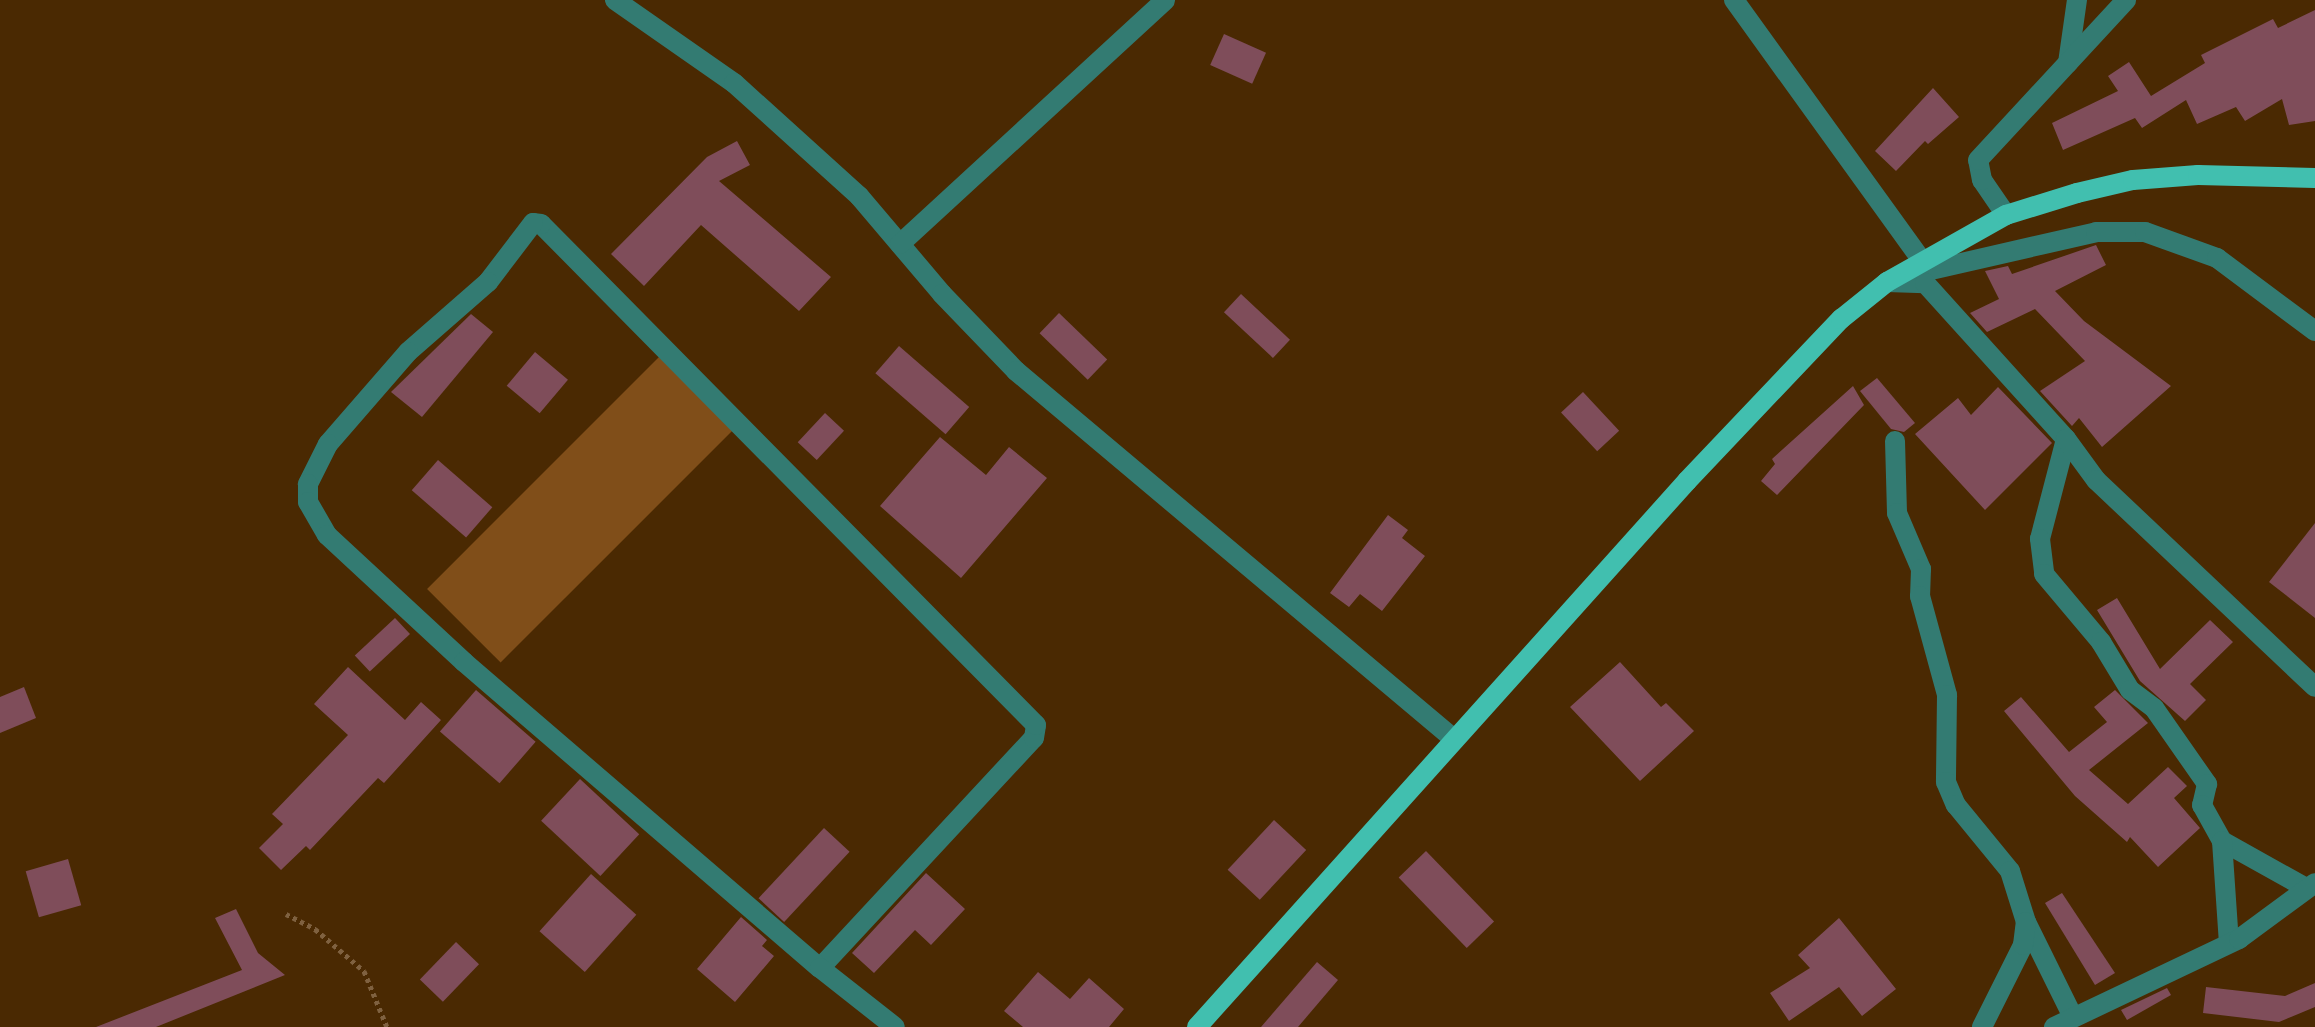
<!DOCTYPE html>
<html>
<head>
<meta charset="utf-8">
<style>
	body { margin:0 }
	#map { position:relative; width:2315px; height:1027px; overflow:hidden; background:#4a2902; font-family:"IBM Plex Serif",serif }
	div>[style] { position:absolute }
	.green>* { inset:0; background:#804e19; transform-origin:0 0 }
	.building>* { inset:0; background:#7f4d5a; transform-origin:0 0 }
	.path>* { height:5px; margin-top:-2.5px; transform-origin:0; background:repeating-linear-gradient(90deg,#7f6140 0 4px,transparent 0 8px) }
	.street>* { height:20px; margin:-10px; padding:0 10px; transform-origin:10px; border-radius:10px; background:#337b72 }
	.primary>* { height:20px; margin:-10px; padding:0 10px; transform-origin:10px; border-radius:10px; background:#41bfaf }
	span { translate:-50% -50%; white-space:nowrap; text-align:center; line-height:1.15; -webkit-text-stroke:8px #3b2106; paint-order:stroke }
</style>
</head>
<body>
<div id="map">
	<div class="green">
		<div style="left:659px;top:357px;width:104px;height:328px;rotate:45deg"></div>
	</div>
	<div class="building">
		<div style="clip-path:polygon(2315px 10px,2315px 121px,2289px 125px,2282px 99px,2245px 121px,2236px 107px,2197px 124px,2186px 100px,2142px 128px,2135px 118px,2063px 150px,2052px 123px,2118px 91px,2108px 76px,2129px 62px,2151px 96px,2205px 63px,2201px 55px,2273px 19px,2278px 28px)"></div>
		<div style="left:1224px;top:34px;width:46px;height:34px;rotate:24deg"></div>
		<div style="clip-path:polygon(1933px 88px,1959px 117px,1928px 144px,1925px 141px,1896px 171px,1875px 151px)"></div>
		<div style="clip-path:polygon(737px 141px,750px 165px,719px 181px,831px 277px,799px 311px,701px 225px,644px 286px,611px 254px,707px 157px)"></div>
		<div style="clip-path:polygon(2096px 245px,2106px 265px,2055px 291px,2084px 321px,2171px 386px,2102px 447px,2079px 418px,2072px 426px,2040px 391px,2085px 361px,2035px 309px,1987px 332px,1970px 313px,1999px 299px,1985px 271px,2008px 266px,2012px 274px)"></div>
		<div style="left:1241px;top:294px;width:67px;height:25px;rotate:43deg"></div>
		<div style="left:1059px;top:313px;width:67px;height:28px;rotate:44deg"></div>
		<div style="clip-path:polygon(471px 314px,493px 332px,422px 417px,391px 392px)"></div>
		<div style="left:899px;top:346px;width:93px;height:36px;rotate:41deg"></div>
		<div style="left:535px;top:352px;width:43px;height:44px;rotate:40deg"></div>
		<div style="clip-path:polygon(1877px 378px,1915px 423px,1904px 432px,1891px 429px,1860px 391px)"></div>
		<div style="clip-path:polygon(1853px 386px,1864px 405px,1777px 495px,1761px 481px,1775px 464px,1772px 459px)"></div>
		<div style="clip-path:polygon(1998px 387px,2052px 443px,1985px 510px,1915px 434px,1958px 398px,1971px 415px)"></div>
		<div style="left:1583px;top:392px;width:53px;height:30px;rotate:47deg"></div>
		<div style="left:825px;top:413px;width:26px;height:40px;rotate:43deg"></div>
		<div style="clip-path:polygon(940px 437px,986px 475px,1009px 447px,1047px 478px,961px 578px,880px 506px)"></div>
		<div style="left:438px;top:460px;width:72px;height:40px;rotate:41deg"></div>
		<div style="clip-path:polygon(1388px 515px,1408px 530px,1402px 538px,1425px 556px,1382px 611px,1360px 594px,1349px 607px,1330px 593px)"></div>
		<div style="clip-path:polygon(2315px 523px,2315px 618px,2269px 582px)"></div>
		<div style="clip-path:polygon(2117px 598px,2160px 669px,2210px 620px,2233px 642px,2190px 684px,2206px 700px,2185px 721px,2140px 681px,2097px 610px)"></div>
		<div style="left:395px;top:618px;width:22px;height:55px;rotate:47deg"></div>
		<div style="clip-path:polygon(1620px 662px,1661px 707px,1666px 703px,1694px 731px,1640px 781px,1570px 707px)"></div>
		<div style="clip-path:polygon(348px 667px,405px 720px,421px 702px,441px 720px,384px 783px,378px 778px,310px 850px,306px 846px,281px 870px,259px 848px,283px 824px,272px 814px,348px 735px,314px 704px)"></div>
		<div style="clip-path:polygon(24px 687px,36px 718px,0 733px,0 697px)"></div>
		<div style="left:476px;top:690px;width:79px;height:55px;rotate:41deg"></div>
		<div style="clip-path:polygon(2115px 690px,2148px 723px,2089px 770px,2128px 804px,2168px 767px,2187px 786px,2174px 798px,2200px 828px,2158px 867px,2130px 837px,2127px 842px,2075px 796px,2004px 711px,2021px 697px,2069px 752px,2107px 722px,2094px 707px)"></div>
		<div style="left:580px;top:779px;width:81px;height:57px;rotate:43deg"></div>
		<div style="left:1274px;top:820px;width:44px;height:68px;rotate:43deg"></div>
		<div style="left:824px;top:828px;width:35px;height:96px;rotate:43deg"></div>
		<div style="left:1426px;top:851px;width:98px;height:38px;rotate:46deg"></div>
		<div style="left:68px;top:859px;width:48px;height:44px;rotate:74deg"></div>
		<div style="clip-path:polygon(926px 873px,965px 909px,931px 945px,915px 930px,874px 973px,852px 953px)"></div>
		<div style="left:591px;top:874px;width:61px;height:77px;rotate:42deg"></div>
		<div style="clip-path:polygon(2062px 893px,2115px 973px,2095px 985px,2045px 903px)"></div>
		<div style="clip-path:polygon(236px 909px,258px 953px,285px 975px,156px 1027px,96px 1027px,242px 970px,215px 918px)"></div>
		<div style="clip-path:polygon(741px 917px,767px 940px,762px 946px,774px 956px,735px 1002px,697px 969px)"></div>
		<div style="clip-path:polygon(1839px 918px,1896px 989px,1862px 1016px,1839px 987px,1789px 1021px,1770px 993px,1810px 968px,1798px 955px)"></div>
		<div style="left:456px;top:942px;width:32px;height:52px;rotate:44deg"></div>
		<div style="clip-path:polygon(1317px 962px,1338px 980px,1298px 1027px,1261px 1027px)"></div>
		<div style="clip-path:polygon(1038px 972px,1070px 999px,1089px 978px,1124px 1009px,1109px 1027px,1023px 1027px,1004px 1011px)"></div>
		<div style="clip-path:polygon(2315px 983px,2315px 1007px,2279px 1022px,2203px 1013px,2206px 987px,2285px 996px)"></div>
		<div style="clip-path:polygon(2167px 988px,2171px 995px,2127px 1020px,2121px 1010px)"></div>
	</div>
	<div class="path">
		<div style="left:286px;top:914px;width:33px;rotate:27deg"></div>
		<div style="left:315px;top:929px;width:65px;rotate:40.6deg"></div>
		<div style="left:364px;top:971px;width:61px;rotate:67.7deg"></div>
	</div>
	<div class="street">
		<div style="left:615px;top:0;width:145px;rotate:34.9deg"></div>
		<div style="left:734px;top:83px;width:169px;rotate:42.1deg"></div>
		<div style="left:859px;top:196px;width:128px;rotate:49.7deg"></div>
		<div style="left:942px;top:294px;width:107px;rotate:46.1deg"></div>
		<div style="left:1016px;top:371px;width:572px;rotate:40.04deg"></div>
		<div style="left:1734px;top:0;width:319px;rotate:54.2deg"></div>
		<div style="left:2068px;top:63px;width:64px;rotate:-81.9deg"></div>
		<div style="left:2006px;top:215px;width:42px;rotate:-124.4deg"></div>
		<div style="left:1982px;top:180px;width:20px;rotate:-101deg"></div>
		<div style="left:1978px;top:160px;width:218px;rotate:-47.2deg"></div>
		<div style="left:900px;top:244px;width:360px;rotate:-42.6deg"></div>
		<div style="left:1909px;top:275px;width:192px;rotate:-12.9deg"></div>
		<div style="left:2096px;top:232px;width:49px"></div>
		<div style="left:2145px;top:232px;width:77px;rotate:19.9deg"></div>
		<div style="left:2217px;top:258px;width:122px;rotate:36.7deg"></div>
		<div style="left:1887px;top:282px;width:38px;rotate:2deg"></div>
		<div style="left:1925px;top:283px;width:210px;rotate:47.9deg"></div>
		<div style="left:2066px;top:439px;width:103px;rotate:104.6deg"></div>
		<div style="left:2040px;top:539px;width:35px;rotate:83deg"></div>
		<div style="left:2044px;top:574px;width:89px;rotate:50deg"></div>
		<div style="left:2101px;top:642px;width:56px;rotate:58.9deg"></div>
		<div style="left:2130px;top:690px;width:30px;rotate:37deg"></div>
		<div style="left:2154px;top:708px;width:93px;rotate:55.1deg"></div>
		<div style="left:2207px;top:784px;width:22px;rotate:103deg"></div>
		<div style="left:2202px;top:805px;width:41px;rotate:60.9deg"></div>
		<div style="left:2222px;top:841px;width:96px;rotate:29.2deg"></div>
		<div style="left:2066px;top:439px;width:51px;rotate:53.8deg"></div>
		<div style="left:2096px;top:480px;width:301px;rotate:43.4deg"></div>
		<div style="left:1895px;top:441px;width:72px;rotate:88.4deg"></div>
		<div style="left:1897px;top:513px;width:61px;rotate:66.8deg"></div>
		<div style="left:1921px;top:569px;width:27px;rotate:92deg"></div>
		<div style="left:1920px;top:596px;width:103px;rotate:74.7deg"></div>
		<div style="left:1947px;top:695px;width:87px;rotate:90.7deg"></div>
		<div style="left:1946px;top:782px;width:25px;rotate:67deg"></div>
		<div style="left:1956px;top:805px;width:85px;rotate:50.7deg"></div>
		<div style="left:2010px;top:871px;width:53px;rotate:72.6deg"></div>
		<div style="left:2026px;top:922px;width:106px;rotate:63.7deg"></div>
		<div style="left:2222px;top:841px;width:102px;rotate:86.1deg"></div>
		<div style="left:820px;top:968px;width:314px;rotate:-47.1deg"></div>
		<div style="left:1034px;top:738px;width:13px;rotate:-81deg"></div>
		<div style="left:1036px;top:725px;width:704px;rotate:-134.65deg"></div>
		<div style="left:541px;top:224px;width:8px;rotate:-173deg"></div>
		<div style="left:533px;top:223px;width:74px;rotate:127.3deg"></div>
		<div style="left:488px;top:282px;width:106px;rotate:138.8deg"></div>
		<div style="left:408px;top:352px;width:122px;rotate:131deg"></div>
		<div style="left:328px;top:444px;width:45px;rotate:116.6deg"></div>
		<div style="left:308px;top:484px;width:18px;rotate:90deg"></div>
		<div style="left:308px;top:502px;width:38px;rotate:60deg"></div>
		<div style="left:327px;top:535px;width:187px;rotate:42.8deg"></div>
		<div style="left:464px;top:662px;width:469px;rotate:40.7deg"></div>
		<div style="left:820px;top:968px;width:95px;rotate:38.2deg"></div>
		<div style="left:1982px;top:1027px;width:92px;rotate:-63.4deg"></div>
		<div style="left:2023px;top:945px;width:23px;rotate:-83deg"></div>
		<div style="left:2054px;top:1027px;width:205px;rotate:-25.4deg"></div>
		<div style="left:2239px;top:939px;width:94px;rotate:-36.4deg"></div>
	</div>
	<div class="primary">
		<div style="left:1197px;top:1027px;width:734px;rotate:-48.09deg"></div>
		<div style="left:1687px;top:481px;width:224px;rotate:-46.5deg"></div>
		<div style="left:1841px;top:319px;width:59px;rotate:-38.8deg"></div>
		<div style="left:1887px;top:282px;width:137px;rotate:-29.4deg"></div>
		<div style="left:2006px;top:215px;width:74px;rotate:-17.2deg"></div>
		<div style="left:2077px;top:193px;width:57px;rotate:-13.1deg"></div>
		<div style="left:2133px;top:180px;width:65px;rotate:-4.4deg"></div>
		<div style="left:2198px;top:175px;width:117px;rotate:1.5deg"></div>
	</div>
</div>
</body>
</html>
